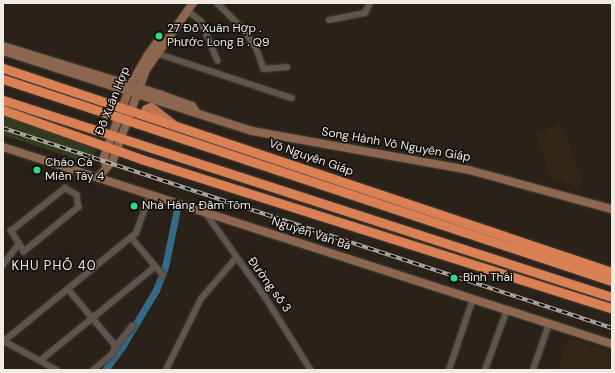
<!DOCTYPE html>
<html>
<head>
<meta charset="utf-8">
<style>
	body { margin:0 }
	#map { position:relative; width:615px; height:373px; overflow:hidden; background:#2a2219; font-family:"DM Sans",sans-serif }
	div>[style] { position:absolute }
	.built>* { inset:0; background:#322718 }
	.green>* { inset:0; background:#333b1e }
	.canal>* { height:7px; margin:-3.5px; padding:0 3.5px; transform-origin:3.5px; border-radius:3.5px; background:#356986 }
	.roads { filter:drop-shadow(0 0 1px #433d36) drop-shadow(0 0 1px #433d36) }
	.minor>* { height:5.5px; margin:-2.75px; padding:0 2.75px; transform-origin:2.75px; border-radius:2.75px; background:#5e564c }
	.secondary>* { height:8px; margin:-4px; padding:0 4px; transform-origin:4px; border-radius:4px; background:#8c664f }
	.primary>* { height:9px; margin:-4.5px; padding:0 4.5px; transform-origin:4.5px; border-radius:4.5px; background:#ba7552 }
	.trunk>* { height:9px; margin:-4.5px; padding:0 4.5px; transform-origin:4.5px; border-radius:4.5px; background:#d98054 }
	.rail>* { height:3.5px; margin-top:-1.75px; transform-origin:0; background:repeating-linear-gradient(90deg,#100c09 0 6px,#b1aca5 0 12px); box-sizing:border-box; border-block:1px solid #b1aca5 }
	.dots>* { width:11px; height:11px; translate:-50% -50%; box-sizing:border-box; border:2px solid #100c09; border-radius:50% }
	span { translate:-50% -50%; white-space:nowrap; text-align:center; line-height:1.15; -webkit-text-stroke:3px #100c09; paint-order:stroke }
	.poi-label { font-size:12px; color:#efeae4 }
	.left { translate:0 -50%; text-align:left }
	.street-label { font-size:12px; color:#efeae4 }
	.neighbourhood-label { font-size:13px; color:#efeae4; letter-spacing:1px }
	.frame { position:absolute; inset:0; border:4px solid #efeae4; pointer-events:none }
</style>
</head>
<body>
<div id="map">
	<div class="built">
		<div style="clip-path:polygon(562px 124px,583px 183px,576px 187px,550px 177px,536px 132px)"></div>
		<div style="clip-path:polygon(568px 338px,612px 352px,612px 370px,557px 370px)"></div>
	</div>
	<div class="green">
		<div style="clip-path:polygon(3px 115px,98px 146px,93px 159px,78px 160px,3px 135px)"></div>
	</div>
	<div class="canal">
		<div style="left:105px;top:370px;width:31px;rotate:-54deg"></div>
		<div style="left:123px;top:345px;width:64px;rotate:-59deg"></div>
		<div style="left:156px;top:290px;width:25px;rotate:-69deg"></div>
		<div style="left:165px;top:267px;width:59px;rotate:-78.3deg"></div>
	</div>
	<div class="roads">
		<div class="minor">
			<div style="left:217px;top:3px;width:35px;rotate:44deg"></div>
			<div style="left:242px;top:27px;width:24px;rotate:55deg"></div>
			<div style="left:256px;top:47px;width:23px;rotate:70deg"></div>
			<div style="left:264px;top:69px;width:23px;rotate:-5deg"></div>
			<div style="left:187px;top:10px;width:18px;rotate:38deg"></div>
			<div style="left:201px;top:21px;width:43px;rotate:67deg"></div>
			<div style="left:329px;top:20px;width:37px;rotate:-11deg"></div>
			<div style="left:365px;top:13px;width:11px;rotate:-63deg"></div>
			<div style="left:156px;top:53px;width:143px;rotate:18.3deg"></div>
			<div style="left:65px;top:188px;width:14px;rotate:30deg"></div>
			<div style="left:77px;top:195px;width:12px;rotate:81deg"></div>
			<div style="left:79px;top:207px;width:71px;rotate:140.7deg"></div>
			<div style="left:24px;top:252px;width:25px;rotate:-122deg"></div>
			<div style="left:11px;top:231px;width:69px;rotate:-38.5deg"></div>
			<div style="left:206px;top:213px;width:104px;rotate:54.8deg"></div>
			<div style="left:266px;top:298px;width:85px;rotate:58deg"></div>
			<div style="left:131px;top:237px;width:50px;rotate:49.9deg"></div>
			<div style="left:3px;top:265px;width:25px;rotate:-53deg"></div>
			<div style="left:69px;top:290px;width:73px;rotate:50deg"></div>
			<div style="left:116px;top:346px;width:9px;rotate:111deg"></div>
			<div style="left:113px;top:354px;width:25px;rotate:140deg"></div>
			<div style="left:4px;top:341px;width:60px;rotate:28.7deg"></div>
			<div style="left:3px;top:342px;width:172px;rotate:-39.3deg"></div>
			<div style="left:136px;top:233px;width:40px;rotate:-69.8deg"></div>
			<div style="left:116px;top:346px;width:26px;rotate:-51deg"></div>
			<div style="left:40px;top:361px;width:149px;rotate:-39.3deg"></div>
			<div style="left:166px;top:370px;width:79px;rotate:-63.8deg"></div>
			<div style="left:201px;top:299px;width:54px;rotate:-49.5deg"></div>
			<div style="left:449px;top:370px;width:75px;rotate:-71.3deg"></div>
			<div style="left:485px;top:370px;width:64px;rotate:-69.9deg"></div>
			<div style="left:533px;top:370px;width:49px;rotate:-70.8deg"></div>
		</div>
		<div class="secondary">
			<div style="left:3px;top:46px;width:166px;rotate:17.1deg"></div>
			<div style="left:162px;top:95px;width:32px;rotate:20deg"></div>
			<div style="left:192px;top:106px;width:9px;rotate:54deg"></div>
			<div style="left:3px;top:51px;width:262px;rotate:17.8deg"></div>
			<div style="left:252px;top:131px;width:220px;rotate:10.2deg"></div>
			<div style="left:469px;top:170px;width:148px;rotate:15.3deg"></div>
			<div style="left:3px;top:147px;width:640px;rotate:17.93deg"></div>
			<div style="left:106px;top:166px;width:9px;rotate:-103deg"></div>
			<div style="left:104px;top:157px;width:78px;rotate:-69.7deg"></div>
			<div style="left:131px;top:84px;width:32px;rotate:-60deg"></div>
			<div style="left:147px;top:56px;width:22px;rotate:-54deg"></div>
			<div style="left:98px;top:178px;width:23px;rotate:-50deg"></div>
			<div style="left:113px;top:160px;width:96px;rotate:-69.9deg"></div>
			<div style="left:146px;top:70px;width:82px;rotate:-55deg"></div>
		</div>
		<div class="primary">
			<div style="left:143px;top:115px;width:7px;rotate:-63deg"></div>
			<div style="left:146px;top:109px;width:5px;rotate:-22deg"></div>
			<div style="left:151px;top:107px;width:28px;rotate:38deg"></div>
		</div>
		<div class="trunk">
			<div style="left:3px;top:68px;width:642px;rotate:18.52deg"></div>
			<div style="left:3px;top:79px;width:642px;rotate:18.35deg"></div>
			<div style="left:3px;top:100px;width:640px;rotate:17.93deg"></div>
			<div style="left:3px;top:110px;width:146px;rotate:19.5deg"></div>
			<div style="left:141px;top:159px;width:494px;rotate:17.6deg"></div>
		</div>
	</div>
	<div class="rail">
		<div style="left:3px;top:128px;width:641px;rotate:18.18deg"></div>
	</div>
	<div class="dots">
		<div style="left:159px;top:36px;background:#31d882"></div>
		<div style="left:37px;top:170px;background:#31d882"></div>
		<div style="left:134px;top:206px;background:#31d882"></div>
		<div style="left:454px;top:278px;background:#31d882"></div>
	</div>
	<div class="poi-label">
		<span class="left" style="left:167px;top:36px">27 Đỗ Xuân Hợp .<br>Phước Long B . Q9</span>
		<span class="left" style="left:45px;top:170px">Cháo Cá<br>Miền Tây 4</span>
		<span class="left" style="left:142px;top:206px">Nhà Hàng Đầm Tôm</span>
		<span class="left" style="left:463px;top:278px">Bình Thái</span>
	</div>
	<div class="street-label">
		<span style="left:113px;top:101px;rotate:-68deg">Đỗ Xuân Hợp</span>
		<span style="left:396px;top:145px;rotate:10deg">Song Hành Võ Nguyên Giáp</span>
		<span style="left:311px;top:158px;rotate:19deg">Võ Nguyên Giáp</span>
		<span style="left:311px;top:234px;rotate:18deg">Nguyễn Văn Bá</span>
		<span style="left:269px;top:285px;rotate:54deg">Đường số 3</span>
	</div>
	<div class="neighbourhood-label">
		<span style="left:54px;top:266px">KHU PHỐ 40</span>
	</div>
	<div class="frame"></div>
</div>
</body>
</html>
